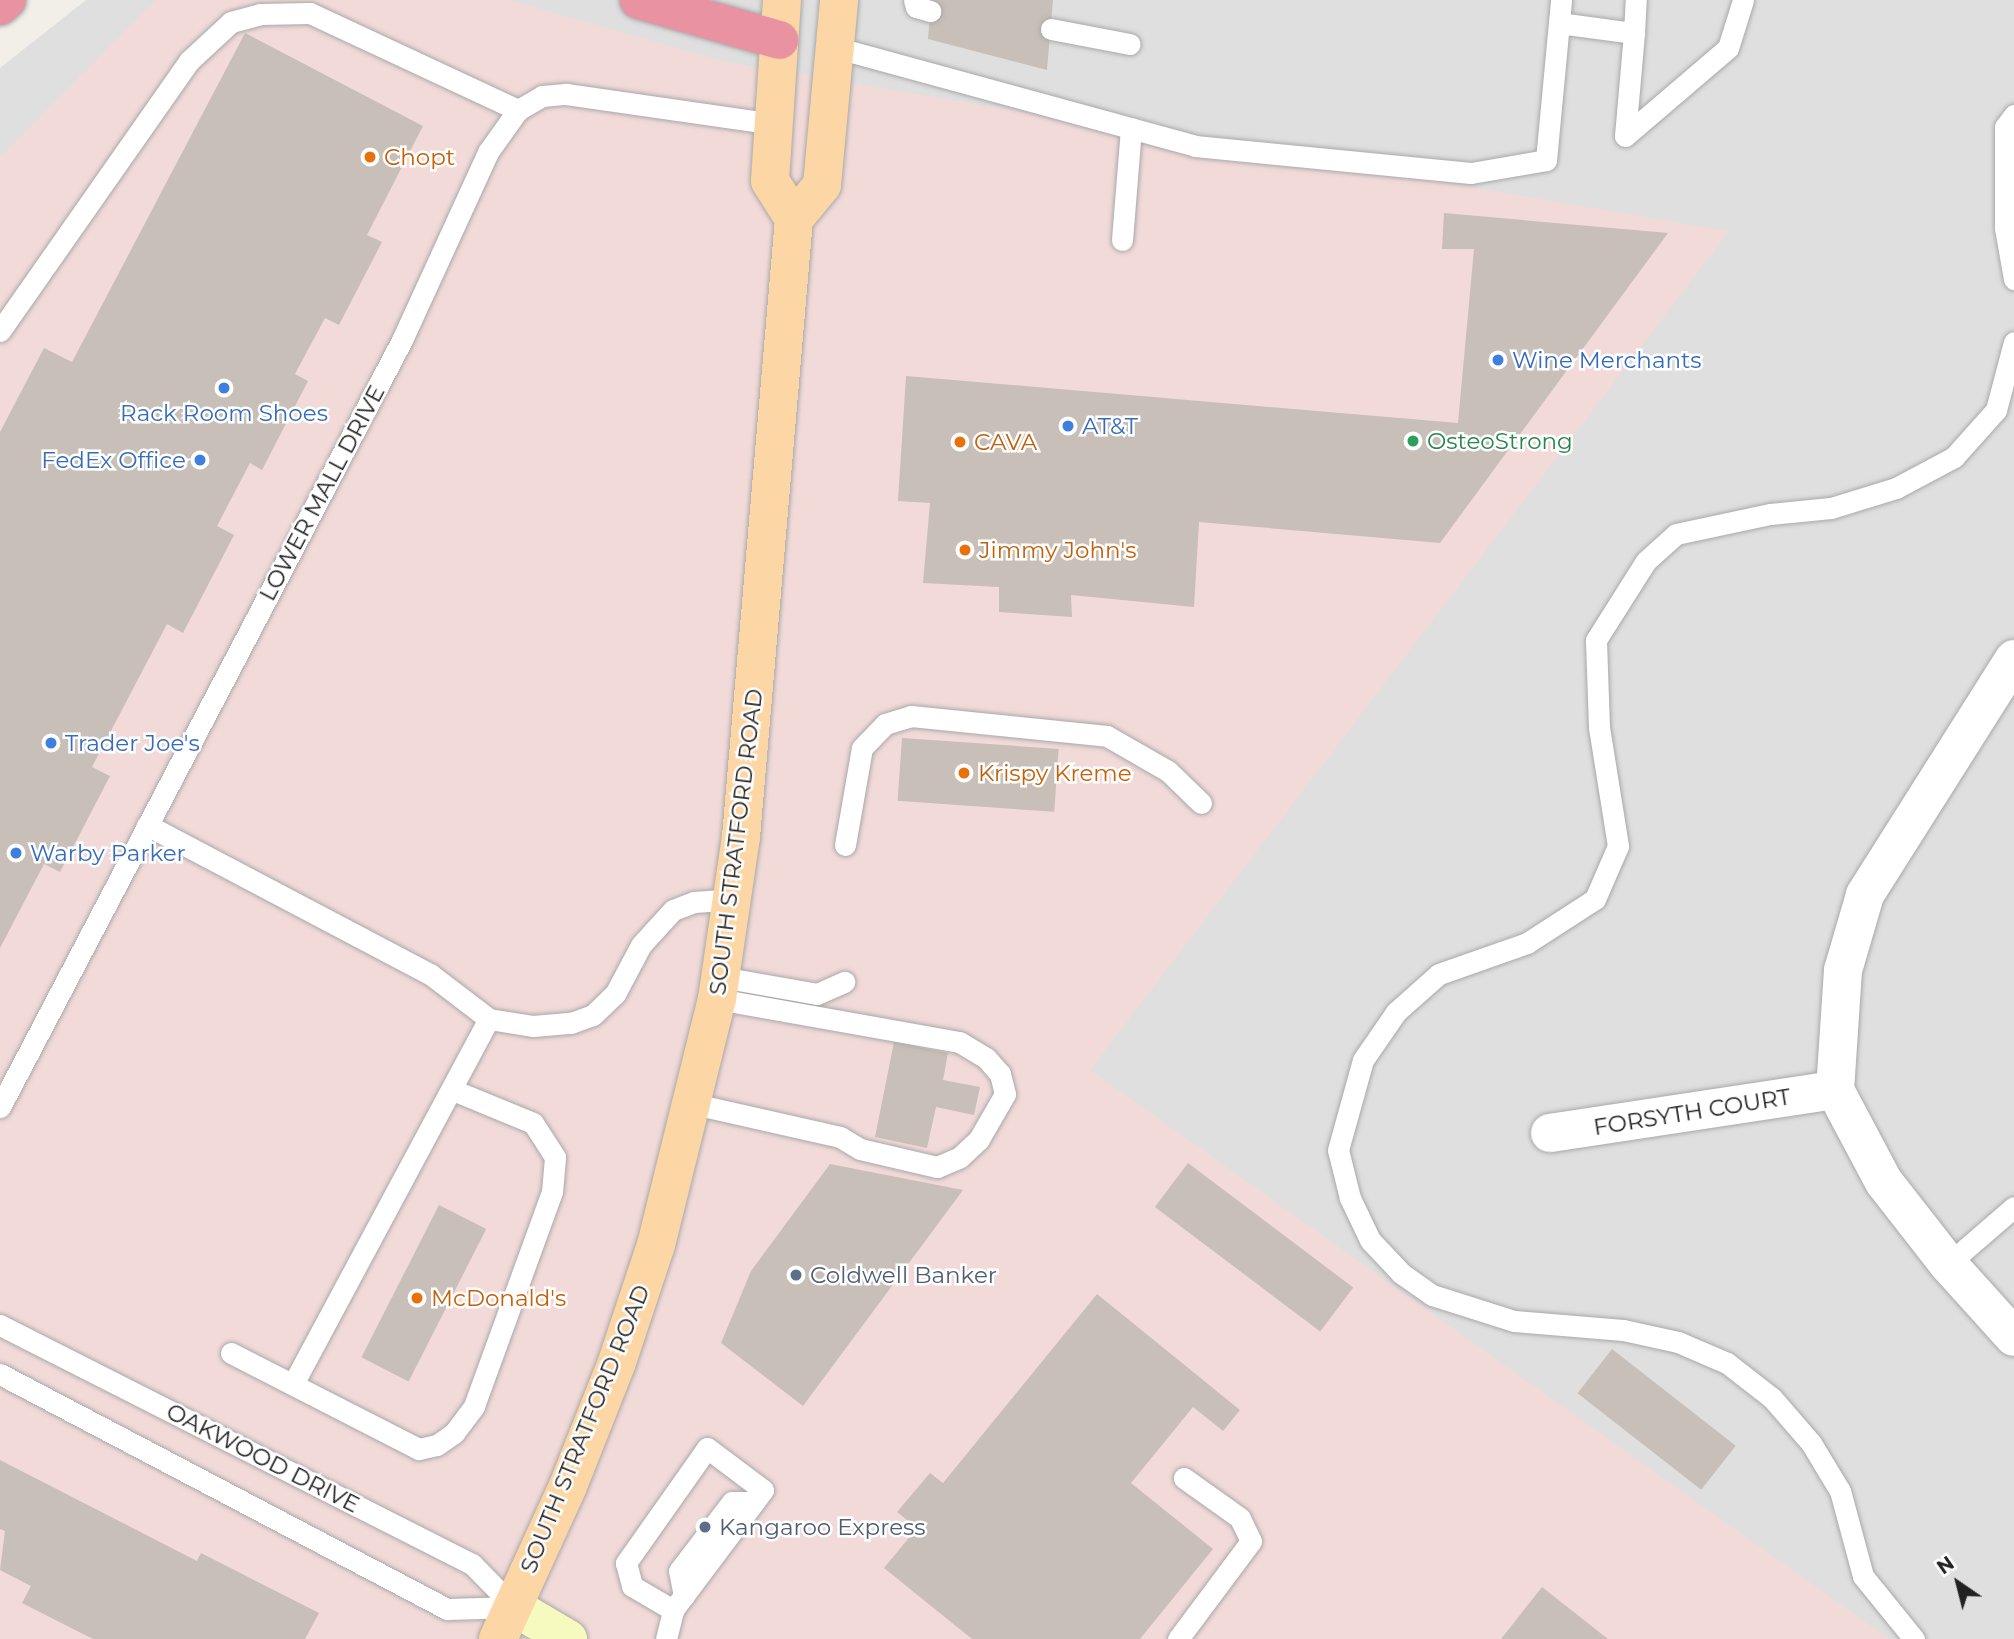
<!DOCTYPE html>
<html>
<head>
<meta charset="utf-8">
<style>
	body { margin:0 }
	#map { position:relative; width:2014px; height:1639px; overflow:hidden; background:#f2efe9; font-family:Montserrat,sans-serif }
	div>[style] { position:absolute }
	.residential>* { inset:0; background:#e0dfdf }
	.commercial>* { inset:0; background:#f2dad9 }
	.building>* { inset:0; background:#c7bfb8; transform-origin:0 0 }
	.roads { filter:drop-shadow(0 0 2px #a9a9a9) drop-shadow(0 0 2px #a9a9a9) }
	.lane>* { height:21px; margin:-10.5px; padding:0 10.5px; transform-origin:10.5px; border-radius:10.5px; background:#fff }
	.street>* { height:38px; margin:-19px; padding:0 19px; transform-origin:19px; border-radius:19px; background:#fff }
	.secondary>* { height:38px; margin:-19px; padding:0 19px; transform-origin:19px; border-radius:19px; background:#f7fabf }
	.primary>* { height:38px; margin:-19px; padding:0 19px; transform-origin:19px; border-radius:19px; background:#fcd6a4 }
	.highway>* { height:38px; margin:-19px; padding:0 19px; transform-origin:19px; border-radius:19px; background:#e892a2 }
	.dots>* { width:19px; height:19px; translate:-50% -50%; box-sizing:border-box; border:4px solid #fff; border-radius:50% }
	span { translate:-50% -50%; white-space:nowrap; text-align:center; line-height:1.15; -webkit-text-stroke:5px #fff; paint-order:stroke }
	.food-label { font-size:23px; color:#c56008 }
	.left { translate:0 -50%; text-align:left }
	.shop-label { font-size:23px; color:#366cbe }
	.right { translate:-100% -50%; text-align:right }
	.leisure-label { font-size:23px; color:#27864d }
	.street-label { font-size:23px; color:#222 }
	.service-label { font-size:23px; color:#4e5e75 }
	.north { position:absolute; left:1923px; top:1548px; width:70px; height:70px; -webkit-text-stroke:5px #fff; paint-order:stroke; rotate:325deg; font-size:19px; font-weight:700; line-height:28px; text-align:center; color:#222 }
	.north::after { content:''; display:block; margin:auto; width:24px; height:32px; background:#222; clip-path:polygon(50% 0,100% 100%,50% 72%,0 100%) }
</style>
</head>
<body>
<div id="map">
	<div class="residential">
		<div style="clip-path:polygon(86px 0,2014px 0,2014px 1639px,0 1639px,0 68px)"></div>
	</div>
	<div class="commercial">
		<div style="clip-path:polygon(156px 0,509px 0,726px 62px,1729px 231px,1090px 1070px,1889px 1639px,0 1639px,0 157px)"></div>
	</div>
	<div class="building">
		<div style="clip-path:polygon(931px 0,1053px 0,1047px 70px,928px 39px)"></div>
		<div style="clip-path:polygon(245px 33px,423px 126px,367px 235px,382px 242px,339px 325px,325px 318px,295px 374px,308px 381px,262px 470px,250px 463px,217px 526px,234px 535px,183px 633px,167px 624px,92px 767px,110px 776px,60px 872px,44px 864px,0 948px,0 432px,44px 348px,72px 362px)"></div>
		<div style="clip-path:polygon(1444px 213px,1668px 233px,1440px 543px,1199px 522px,1194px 607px,1071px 595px,1072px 617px,999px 612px,999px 587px,923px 583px,930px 503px,898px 501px,906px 376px,1458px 423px,1474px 249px,1442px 249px)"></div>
		<div style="left:902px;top:738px;width:157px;height:63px;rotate:4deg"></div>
		<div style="clip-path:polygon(894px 1042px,948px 1053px,943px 1080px,980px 1087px,974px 1115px,936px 1107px,927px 1148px,875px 1137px)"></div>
		<div style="left:1188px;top:1163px;width:207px;height:55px;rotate:37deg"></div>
		<div style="clip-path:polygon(830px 1164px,963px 1190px,803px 1406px,721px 1343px,751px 1271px)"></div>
		<div style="left:439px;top:1205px;width:53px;height:171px;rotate:27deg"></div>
		<div style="clip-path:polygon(1097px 1294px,1240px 1410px,1223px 1431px,1193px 1407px,1131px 1483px,1213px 1549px,1140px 1639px,972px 1639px,884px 1568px,917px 1528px,897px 1512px,930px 1473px,943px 1483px)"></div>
		<div style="left:1612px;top:1349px;width:157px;height:56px;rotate:38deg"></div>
		<div style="clip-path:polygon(0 1460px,197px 1561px,201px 1553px,319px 1613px,305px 1639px,93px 1639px,22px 1603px,31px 1586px,0 1570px,5px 1531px,0 1529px)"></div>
		<div style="clip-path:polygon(1542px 1587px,1608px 1639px,1501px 1639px)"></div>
	</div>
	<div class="roads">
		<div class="lane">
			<div style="left:914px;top:0;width:7px;rotate:74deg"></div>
			<div style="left:916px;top:7px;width:15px;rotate:16deg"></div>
			<div style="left:1559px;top:23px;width:76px;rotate:7.6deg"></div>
			<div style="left:1634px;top:33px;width:33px;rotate:-87deg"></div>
			<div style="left:1051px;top:29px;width:80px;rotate:10.8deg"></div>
			<div style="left:1634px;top:33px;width:103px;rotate:95deg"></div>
			<div style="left:1625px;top:136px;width:135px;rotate:-40.5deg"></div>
			<div style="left:1728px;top:48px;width:50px;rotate:-72.6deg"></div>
			<div style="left:834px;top:47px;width:374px;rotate:15.3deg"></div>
			<div style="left:1195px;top:146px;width:277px;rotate:5.6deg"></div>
			<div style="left:1471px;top:173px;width:76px;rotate:-9.8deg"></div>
			<div style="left:1546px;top:160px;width:161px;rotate:-84.6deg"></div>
			<div style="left:2014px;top:115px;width:15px;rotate:127deg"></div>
			<div style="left:2005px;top:127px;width:101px;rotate:90deg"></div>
			<div style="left:2005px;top:228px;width:52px;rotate:80deg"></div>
			<div style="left:1122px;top:240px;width:112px;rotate:-85.4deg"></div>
			<div style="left:0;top:331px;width:330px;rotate:-55deg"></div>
			<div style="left:189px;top:61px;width:57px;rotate:-42.9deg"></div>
			<div style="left:231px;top:22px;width:30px;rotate:-15deg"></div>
			<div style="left:260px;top:14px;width:50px;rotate:-1.1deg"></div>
			<div style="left:310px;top:13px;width:230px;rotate:25deg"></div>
			<div style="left:147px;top:825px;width:320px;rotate:27.8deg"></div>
			<div style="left:430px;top:974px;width:74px;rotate:37.3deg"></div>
			<div style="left:489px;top:1019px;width:45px;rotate:9deg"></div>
			<div style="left:533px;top:1026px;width:38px;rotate:-5deg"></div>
			<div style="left:571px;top:1023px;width:23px;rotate:-20deg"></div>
			<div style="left:593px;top:1015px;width:30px;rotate:-44deg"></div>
			<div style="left:615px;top:994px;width:55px;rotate:-62deg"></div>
			<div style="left:641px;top:945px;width:47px;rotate:-47.6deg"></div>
			<div style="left:673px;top:910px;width:22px;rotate:-21deg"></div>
			<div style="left:694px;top:902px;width:39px;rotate:-4deg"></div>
			<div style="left:845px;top:845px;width:98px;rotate:-80.1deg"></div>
			<div style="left:862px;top:748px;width:33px;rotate:-46deg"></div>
			<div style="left:885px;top:724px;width:27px;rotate:-17deg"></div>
			<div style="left:911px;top:716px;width:197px;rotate:5.8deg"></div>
			<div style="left:1107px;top:736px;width:70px;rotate:29.8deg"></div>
			<div style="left:1168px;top:771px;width:46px;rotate:44.1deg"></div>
			<div style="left:721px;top:977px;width:97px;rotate:10deg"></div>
			<div style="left:817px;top:994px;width:30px;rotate:-24deg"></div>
			<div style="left:694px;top:1104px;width:150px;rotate:12.7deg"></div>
			<div style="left:840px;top:1137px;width:23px;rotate:31deg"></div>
			<div style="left:860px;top:1149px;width:79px;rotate:13.2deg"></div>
			<div style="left:937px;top:1167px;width:25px;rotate:-23deg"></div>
			<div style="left:960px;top:1157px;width:26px;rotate:-43deg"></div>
			<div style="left:979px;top:1139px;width:52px;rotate:-60deg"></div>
			<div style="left:1005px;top:1094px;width:21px;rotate:-104deg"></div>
			<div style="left:1000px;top:1074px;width:21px;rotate:-131deg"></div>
			<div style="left:986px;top:1058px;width:31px;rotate:-149deg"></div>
			<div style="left:959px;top:1042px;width:246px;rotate:-169.9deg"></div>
			<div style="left:0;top:1107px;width:866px;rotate:-62.34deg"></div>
			<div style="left:402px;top:340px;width:207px;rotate:-65.4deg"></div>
			<div style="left:488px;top:152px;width:52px;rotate:-54.5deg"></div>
			<div style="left:518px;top:110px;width:28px;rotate:-30deg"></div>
			<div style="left:542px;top:96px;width:24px;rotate:-5deg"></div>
			<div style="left:566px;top:94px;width:210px;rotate:8.2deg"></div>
			<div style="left:1948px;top:1264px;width:87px;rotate:-40.8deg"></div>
			<div style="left:0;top:1325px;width:529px;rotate:26.86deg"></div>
			<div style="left:472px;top:1564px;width:60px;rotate:45.7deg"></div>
			<div style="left:231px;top:1353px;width:211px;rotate:27.1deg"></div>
			<div style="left:419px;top:1449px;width:18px;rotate:-13deg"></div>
			<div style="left:437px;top:1445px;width:21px;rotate:-35deg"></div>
			<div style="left:454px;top:1433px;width:34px;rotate:-53deg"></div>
			<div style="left:474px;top:1406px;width:228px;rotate:-70deg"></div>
			<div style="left:552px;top:1192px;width:35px;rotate:-85deg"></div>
			<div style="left:555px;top:1157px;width:40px;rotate:-122.9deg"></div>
			<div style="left:533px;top:1123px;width:87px;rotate:-157.6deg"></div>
			<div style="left:0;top:1374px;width:505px;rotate:27.73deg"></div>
			<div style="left:447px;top:1609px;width:67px;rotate:-1.7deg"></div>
			<div style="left:293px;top:1384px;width:414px;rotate:-61.8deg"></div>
			<div style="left:684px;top:1596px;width:25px;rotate:-101deg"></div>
			<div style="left:679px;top:1571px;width:87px;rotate:-52.5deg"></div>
			<div style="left:732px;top:1502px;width:22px"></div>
			<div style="left:666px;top:1639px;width:30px;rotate:-76deg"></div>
			<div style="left:673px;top:1610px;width:150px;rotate:-53.1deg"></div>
			<div style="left:763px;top:1490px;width:70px;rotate:-143.1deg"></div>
			<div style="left:707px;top:1448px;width:141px;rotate:125.2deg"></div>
			<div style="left:626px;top:1563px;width:24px;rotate:75deg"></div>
			<div style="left:632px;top:1586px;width:48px;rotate:30.3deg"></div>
			<div style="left:1178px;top:1639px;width:122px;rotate:-53.3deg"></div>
			<div style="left:1251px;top:1541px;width:25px;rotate:-116deg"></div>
			<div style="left:1240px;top:1518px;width:69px;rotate:-144.5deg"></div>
			<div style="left:1914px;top:1639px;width:81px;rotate:-129deg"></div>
			<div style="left:1863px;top:1576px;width:88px;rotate:-105.1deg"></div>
			<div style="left:1840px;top:1491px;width:56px;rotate:-121.1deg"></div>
			<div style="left:1811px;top:1443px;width:60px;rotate:-130.9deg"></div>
			<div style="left:1772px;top:1398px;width:57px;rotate:-142.1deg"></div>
			<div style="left:1727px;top:1363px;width:53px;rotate:-156.8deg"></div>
			<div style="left:1678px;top:1342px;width:56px;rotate:-167.7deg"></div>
			<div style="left:1623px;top:1330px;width:109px;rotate:-175.3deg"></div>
			<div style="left:1514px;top:1321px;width:86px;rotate:-162.4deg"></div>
			<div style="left:1432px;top:1295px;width:38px;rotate:-145deg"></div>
			<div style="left:1401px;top:1273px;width:45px;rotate:-133.2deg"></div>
			<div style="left:1370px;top:1240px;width:47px;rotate:-115.5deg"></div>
			<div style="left:1350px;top:1198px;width:49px;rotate:-104deg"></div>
			<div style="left:1338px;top:1150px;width:93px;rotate:-74.5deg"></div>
			<div style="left:1363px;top:1060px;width:58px;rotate:-55.5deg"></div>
			<div style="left:1396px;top:1012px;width:57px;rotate:-41.5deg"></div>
			<div style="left:1439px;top:974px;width:93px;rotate:-19.4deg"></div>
			<div style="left:1527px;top:943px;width:81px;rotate:-32.9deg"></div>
			<div style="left:1595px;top:899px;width:58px;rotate:-66.5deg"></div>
			<div style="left:1618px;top:846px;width:121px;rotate:-99.1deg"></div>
			<div style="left:1599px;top:727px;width:87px;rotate:-92deg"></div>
			<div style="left:1596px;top:640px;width:93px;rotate:-57.7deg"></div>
			<div style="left:1646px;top:561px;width:40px;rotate:-42deg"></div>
			<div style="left:1676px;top:534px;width:96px;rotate:-12deg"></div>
			<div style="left:1770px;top:514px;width:61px;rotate:-5.6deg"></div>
			<div style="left:1831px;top:508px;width:68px;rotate:-17.1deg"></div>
			<div style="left:1896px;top:488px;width:66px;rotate:-28.1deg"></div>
			<div style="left:1954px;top:457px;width:63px;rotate:-48.2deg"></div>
			<div style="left:1996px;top:410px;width:70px;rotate:-75.2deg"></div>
		</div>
		<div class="street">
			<div style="left:2014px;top:659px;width:279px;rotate:122.3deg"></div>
			<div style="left:1865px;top:895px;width:78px;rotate:106.3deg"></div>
			<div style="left:1843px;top:970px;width:120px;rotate:93.8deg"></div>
			<div style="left:1835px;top:1090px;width:104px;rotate:62deg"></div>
			<div style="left:1884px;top:1182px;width:104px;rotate:52deg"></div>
			<div style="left:1948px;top:1264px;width:98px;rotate:47.9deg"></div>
			<div style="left:1550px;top:1133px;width:288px;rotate:-8.6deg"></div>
		</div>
		<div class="secondary">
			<div style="left:514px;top:1607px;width:63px;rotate:30.7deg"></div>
		</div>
		<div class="primary">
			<div style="left:782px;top:0;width:181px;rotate:93.8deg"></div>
			<div style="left:770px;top:181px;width:45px;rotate:57.7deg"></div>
			<div style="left:498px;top:1639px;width:168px;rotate:-65.4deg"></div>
			<div style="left:568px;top:1486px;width:130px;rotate:-68.4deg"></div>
			<div style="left:616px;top:1365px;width:126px;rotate:-71.6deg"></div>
			<div style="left:656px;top:1245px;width:253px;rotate:-76.1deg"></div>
			<div style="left:717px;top:999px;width:164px;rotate:-81.6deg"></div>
			<div style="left:741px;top:837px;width:620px;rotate:-85.1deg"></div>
			<div style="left:794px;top:219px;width:44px;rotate:-50.5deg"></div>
			<div style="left:822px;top:185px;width:186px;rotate:-84.7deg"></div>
		</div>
		<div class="highway">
			<div style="left:639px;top:0;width:146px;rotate:15.9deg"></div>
			<div style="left:0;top:6px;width:9px;rotate:-41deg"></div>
		</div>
	</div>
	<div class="dots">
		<div style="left:370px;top:157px;background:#e8710a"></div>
		<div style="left:1498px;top:360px;background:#3f7fe0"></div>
		<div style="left:224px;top:388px;background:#3f7fe0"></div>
		<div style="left:1068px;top:426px;background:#3f7fe0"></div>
		<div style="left:1413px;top:441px;background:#2e9e5b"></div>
		<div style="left:960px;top:442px;background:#e8710a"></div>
		<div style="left:200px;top:460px;background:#3f7fe0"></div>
		<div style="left:965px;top:550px;background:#e8710a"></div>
		<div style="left:51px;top:743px;background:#3f7fe0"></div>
		<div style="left:964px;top:773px;background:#e8710a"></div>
		<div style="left:16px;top:853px;background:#3f7fe0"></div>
		<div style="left:796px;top:1275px;background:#5c6f8a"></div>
		<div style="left:417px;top:1298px;background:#e8710a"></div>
		<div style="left:705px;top:1527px;background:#5c6f8a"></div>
	</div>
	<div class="food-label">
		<span class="left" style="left:384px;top:157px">Chopt</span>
		<span class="left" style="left:974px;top:442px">CAVA</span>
		<span class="left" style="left:979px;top:550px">Jimmy John's</span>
		<span class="left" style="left:978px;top:773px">Krispy Kreme</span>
		<span class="left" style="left:431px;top:1298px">McDonald's</span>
	</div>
	<div class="shop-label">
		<span class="left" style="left:1512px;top:360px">Wine Merchants</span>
		<span style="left:224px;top:413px">Rack Room Shoes</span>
		<span class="left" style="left:1082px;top:426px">AT&amp;T</span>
		<span class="right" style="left:186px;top:460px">FedEx Office</span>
		<span class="left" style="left:65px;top:743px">Trader Joe's</span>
		<span class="left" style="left:30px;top:853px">Warby Parker</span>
	</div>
	<div class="leisure-label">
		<span class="left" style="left:1427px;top:441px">OsteoStrong</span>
	</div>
	<div class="street-label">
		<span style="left:322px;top:493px;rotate:-62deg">LOWER MALL DRIVE</span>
		<span style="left:736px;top:842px;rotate:-83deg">SOUTH STRATFORD ROAD</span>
		<span style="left:1692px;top:1112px;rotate:-9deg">FORSYTH COURT</span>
		<span style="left:585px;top:1429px;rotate:-68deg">SOUTH STRATFORD ROAD</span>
		<span style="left:263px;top:1458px;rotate:27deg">OAKWOOD DRIVE</span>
	</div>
	<div class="service-label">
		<span class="left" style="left:810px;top:1275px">Coldwell Banker</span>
		<span class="left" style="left:719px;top:1527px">Kangaroo Express</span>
	</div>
	<div class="north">N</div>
</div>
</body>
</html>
